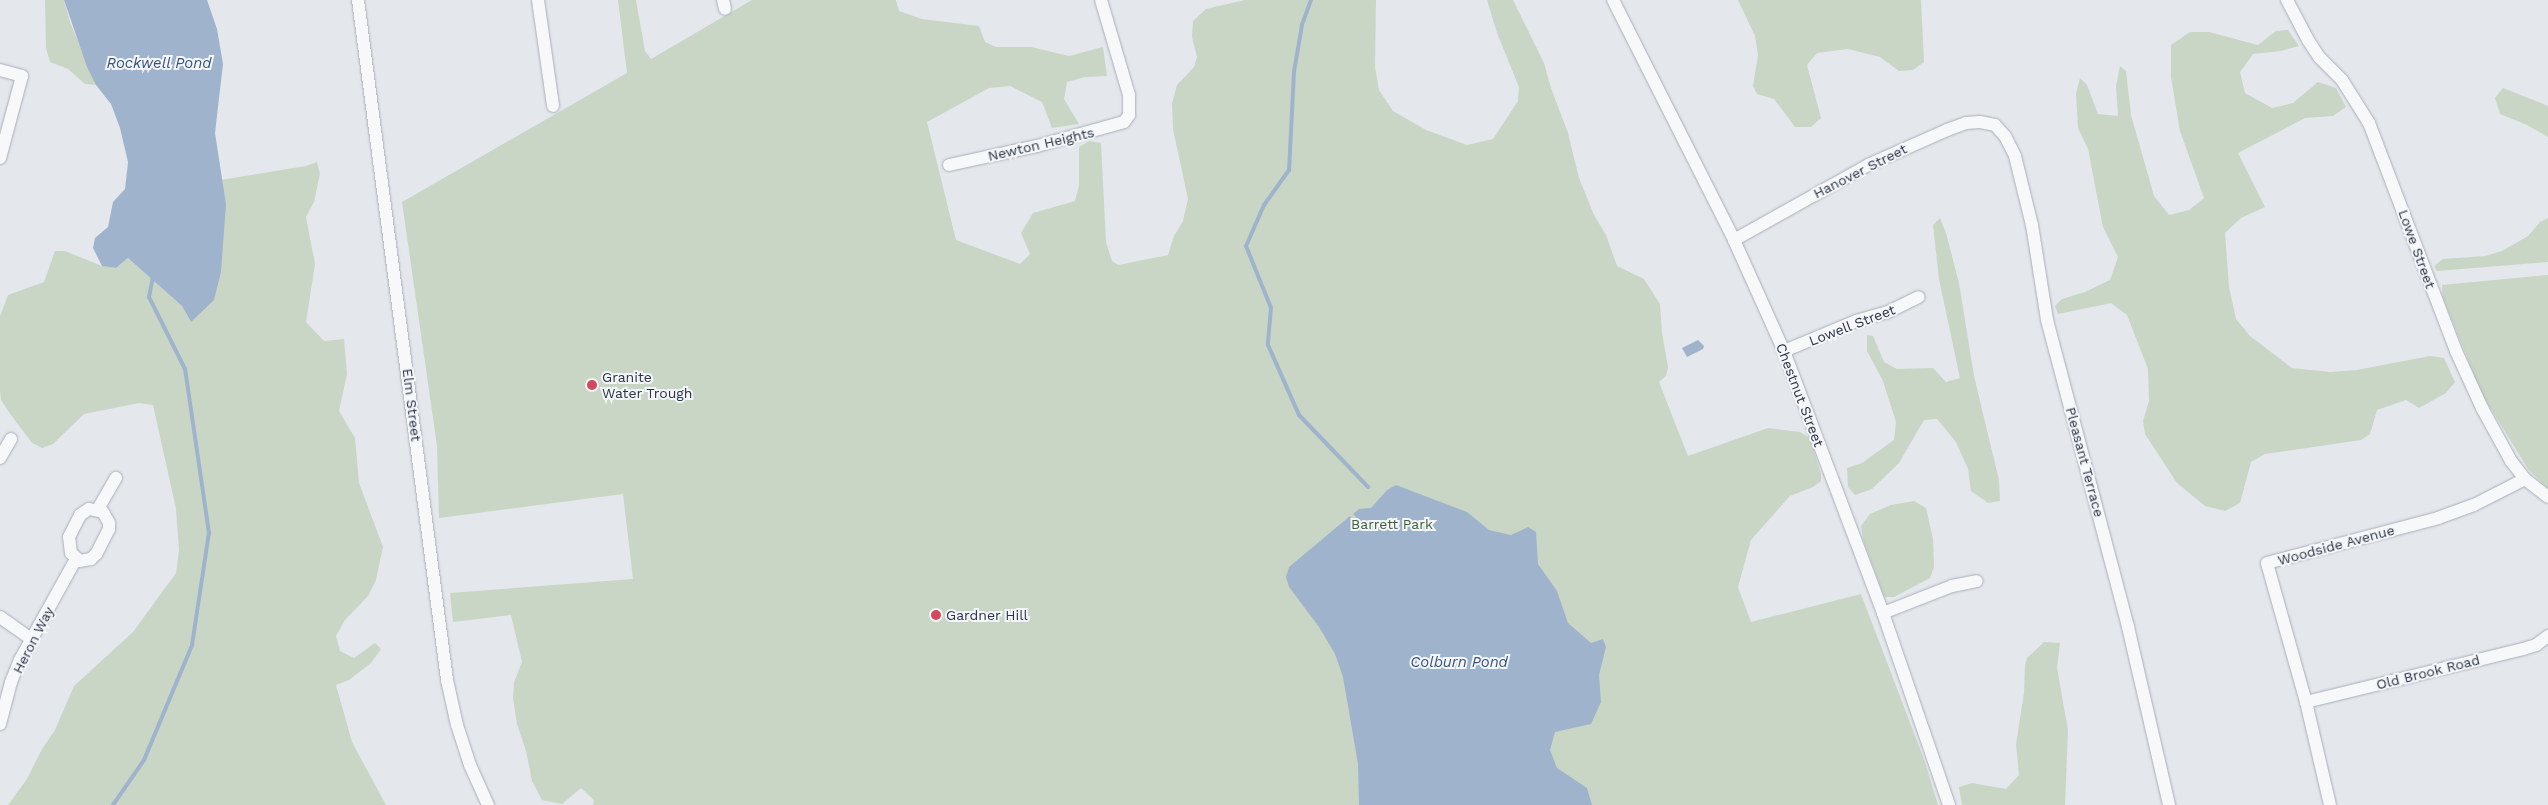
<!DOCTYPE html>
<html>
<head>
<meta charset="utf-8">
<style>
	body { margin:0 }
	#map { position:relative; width:2548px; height:805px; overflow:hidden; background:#e4e7ec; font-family:"Work Sans",sans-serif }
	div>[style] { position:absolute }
	.green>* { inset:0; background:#c9d6c5 }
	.water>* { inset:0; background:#9fb4cc }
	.stream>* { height:4px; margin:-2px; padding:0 2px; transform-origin:2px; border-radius:2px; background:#9fb4cc }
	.roads { filter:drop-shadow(0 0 1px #a9aeb7) drop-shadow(0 0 1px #a9aeb7) }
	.street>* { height:12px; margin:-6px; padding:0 6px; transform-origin:6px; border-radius:6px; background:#f7f8fa }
	.dots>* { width:14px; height:14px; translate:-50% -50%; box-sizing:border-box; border:2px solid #f4f6f9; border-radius:50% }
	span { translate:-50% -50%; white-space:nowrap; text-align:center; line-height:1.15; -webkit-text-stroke:4px #f4f6f9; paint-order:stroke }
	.street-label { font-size:14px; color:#2b3445 }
	.poi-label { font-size:14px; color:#2b3445 }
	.left { translate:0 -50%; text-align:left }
	.park-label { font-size:14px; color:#3f6138 }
	.water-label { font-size:15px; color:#34527a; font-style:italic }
</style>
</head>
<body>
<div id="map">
	<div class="green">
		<div style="clip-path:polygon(45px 0,64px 0,70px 22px,96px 85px,85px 84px,68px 69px,50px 62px,46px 48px)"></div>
		<div style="clip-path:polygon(618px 0,636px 0,645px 51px,651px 59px,752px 0,896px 0,899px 11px,922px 19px,979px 26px,985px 42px,996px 47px,1031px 47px,1069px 56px,1103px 47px,1107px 76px,1085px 77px,1067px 82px,1064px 99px,1079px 124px,1052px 128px,1042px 102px,1010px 86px,989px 88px,927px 122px,956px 240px,1020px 264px,1030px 254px,1021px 233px,1033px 213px,1075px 201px,1079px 185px,1079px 147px,1089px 141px,1101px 143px,1106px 242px,1112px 261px,1118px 265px,1168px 255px,1174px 236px,1183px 221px,1188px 199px,1173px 129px,1172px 104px,1177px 85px,1194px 67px,1197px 57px,1192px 37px,1193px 21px,1206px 9px,1245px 0,1376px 0,1375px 67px,1379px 90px,1393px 111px,1426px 130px,1467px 145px,1493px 139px,1518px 101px,1519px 87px,1497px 33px,1487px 0,1513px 0,1544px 63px,1551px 88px,1568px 133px,1579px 178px,1594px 215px,1606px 235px,1617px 266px,1644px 279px,1660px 304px,1662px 333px,1668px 367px,1666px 376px,1659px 382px,1688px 456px,1768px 428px,1800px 432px,1810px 438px,1821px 474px,1821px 481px,1813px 487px,1790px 496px,1751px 540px,1738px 587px,1751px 622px,1861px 594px,1925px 762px,1938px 805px,593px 805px,594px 800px,581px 788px,562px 804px,542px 800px,532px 781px,526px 751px,517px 724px,513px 698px,514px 682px,522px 662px,511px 615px,453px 622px,450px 593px,633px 579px,623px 494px,439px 518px,437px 446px,402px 202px,627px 73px)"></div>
		<div style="clip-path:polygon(1738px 0,1921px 0,1924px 62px,1913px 70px,1899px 71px,1880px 57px,1848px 49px,1817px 53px,1807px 65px,1821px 118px,1811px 127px,1795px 127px,1774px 99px,1757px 94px,1753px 86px,1758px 55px,1755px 36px)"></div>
		<div style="clip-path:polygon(2288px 30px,2299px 46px,2281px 51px,2253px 54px,2240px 72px,2245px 93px,2272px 108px,2293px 103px,2318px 82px,2336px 88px,2346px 107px,2333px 116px,2305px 118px,2238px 153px,2265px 207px,2241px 218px,2225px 233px,2229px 287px,2236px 319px,2250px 336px,2292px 368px,2330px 372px,2357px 370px,2430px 356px,2444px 358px,2455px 382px,2446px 393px,2419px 408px,2406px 400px,2377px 410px,2370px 434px,2361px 440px,2265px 454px,2251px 462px,2240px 503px,2225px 511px,2205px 506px,2177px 483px,2145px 434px,2143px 421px,2149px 401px,2148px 369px,2127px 315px,2111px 303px,2058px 314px,2055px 306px,2062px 299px,2085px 292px,2110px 280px,2118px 257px,2103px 227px,2088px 149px,2078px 128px,2076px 94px,2080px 78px,2087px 85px,2098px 114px,2118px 116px,2116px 86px,2120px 66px,2126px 71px,2131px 115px,2154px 196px,2169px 215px,2189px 210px,2204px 198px,2180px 131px,2171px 77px,2171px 45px,2190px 32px,2209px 32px,2258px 45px,2276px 31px)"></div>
		<div style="clip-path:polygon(2503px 88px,2548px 106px,2548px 137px,2527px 125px,2500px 114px,2495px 98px)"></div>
		<div style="clip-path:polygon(317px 162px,320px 174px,314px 202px,306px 217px,315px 264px,306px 322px,324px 341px,344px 339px,347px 374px,339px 411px,355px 438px,359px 483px,383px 547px,376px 580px,368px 596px,345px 620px,336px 636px,340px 651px,354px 658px,375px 643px,381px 649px,371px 663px,349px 680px,336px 685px,352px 742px,386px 805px,8px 805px,27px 779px,42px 749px,55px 730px,74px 686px,133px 632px,176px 573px,179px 550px,176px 509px,153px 405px,139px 403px,84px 414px,53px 444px,42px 448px,32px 443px,11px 415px,1px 400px,0 390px,0 316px,8px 295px,44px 282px,55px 251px,65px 251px,102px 266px,116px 268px,128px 258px,182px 306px,191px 322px,226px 204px,221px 180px,306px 166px)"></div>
		<div style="clip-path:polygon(1940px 218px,1946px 233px,1959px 283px,1974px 376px,1999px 480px,2000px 501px,1988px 503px,1971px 491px,1968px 469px,1956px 442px,1937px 419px,1924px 420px,1899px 463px,1872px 489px,1855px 495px,1848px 487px,1847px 468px,1862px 463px,1894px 440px,1896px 422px,1883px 381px,1867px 351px,1867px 335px,1873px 336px,1884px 362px,1897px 369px,1933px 368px,1946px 382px,1960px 378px,1939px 279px,1933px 225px)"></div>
		<div style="clip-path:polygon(2548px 218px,2548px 262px,2437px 271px,2434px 266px,2443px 259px,2485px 256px,2502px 251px,2528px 236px,2540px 222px)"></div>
		<div style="clip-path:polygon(2548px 275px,2548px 489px,2528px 469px,2482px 394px,2443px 298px,2442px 285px)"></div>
		<div style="clip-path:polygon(1914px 501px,1926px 508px,1933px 539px,1934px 567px,1930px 578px,1894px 597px,1884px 597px,1863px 539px,1861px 526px,1870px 514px,1891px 505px)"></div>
		<div style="clip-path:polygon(2044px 642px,2060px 643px,2057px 668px,2068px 730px,2065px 805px,1962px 805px,1959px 787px,1972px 783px,2006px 789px,2019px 775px,2016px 744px,2024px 693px,2025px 665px,2027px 658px)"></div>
	</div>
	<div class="water">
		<div style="clip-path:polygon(64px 0,207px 0,217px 29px,223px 64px,215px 133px,226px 204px,221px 272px,214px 300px,191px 322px,182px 306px,128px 258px,116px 268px,102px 266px,93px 248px,95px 238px,108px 227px,113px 202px,125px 189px,128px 162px,120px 128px,111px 104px,96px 85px,87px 67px)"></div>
		<div style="clip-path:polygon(1698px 340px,1704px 346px,1703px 349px,1687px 357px,1682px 348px)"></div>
		<div style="clip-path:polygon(1396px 485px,1467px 512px,1489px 530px,1511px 535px,1528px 527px,1536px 532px,1538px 564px,1557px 591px,1568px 623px,1591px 643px,1603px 639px,1606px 647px,1599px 675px,1601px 702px,1591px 724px,1555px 732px,1550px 750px,1557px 768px,1587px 788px,1592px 805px,1359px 805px,1358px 764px,1343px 677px,1335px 654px,1319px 627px,1289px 587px,1286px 577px,1289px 567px,1350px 516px,1360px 531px,1367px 525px,1365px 523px,1363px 525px,1353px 514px,1359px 509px,1371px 508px,1387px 490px)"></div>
	</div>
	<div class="stream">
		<div style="left:1311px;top:0;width:27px;rotate:110deg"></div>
		<div style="left:1302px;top:25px;width:48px;rotate:99.7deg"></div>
		<div style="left:1294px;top:72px;width:98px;rotate:92.9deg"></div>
		<div style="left:1289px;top:170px;width:43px;rotate:125.5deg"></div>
		<div style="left:1264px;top:205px;width:45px;rotate:113.7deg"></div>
		<div style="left:1246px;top:246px;width:67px;rotate:68deg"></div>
		<div style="left:1271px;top:308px;width:37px;rotate:95deg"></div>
		<div style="left:1268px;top:345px;width:77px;rotate:66.1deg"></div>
		<div style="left:1299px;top:415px;width:100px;rotate:46.2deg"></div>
		<div style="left:113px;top:805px;width:55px;rotate:-55.4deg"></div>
		<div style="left:144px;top:760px;width:125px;rotate:-67.3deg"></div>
		<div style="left:192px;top:645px;width:113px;rotate:-81.4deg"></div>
		<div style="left:209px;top:533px;width:166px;rotate:-98.3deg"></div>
		<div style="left:185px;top:369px;width:80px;rotate:-116.6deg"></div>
		<div style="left:149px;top:297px;width:21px;rotate:-79deg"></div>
	</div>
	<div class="roads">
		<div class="street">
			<div style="left:358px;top:0;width:686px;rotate:82.54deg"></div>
			<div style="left:447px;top:680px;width:46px;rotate:77.5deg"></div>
			<div style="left:457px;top:725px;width:42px;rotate:72deg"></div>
			<div style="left:470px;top:765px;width:44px;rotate:65.8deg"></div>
			<div style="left:538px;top:0;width:107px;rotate:81.9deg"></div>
			<div style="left:723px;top:0;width:9px;rotate:77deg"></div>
			<div style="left:1613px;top:0;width:269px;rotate:63.2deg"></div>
			<div style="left:1734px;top:240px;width:122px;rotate:65.8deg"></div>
			<div style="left:1784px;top:351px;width:280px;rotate:69.3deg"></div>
			<div style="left:1883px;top:613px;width:203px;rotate:71deg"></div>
			<div style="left:2287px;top:0;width:45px;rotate:62.3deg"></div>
			<div style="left:2308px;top:40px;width:20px;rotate:57deg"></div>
			<div style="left:2319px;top:57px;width:33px;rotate:45deg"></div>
			<div style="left:2342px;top:80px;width:51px;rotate:57.9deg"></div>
			<div style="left:2369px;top:123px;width:244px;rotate:69.1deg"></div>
			<div style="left:2456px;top:351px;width:63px;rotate:65.5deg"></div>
			<div style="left:2482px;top:408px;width:60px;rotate:61.3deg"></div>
			<div style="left:2511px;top:461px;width:23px;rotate:52deg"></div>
			<div style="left:2525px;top:479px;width:29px;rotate:38deg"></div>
			<div style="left:0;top:70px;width:23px;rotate:15deg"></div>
			<div style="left:22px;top:76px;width:85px;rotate:105deg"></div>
			<div style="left:949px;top:165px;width:90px;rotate:-12.2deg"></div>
			<div style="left:1037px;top:146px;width:90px;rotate:-15.4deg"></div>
			<div style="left:1124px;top:122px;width:9px;rotate:-54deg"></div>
			<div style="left:1129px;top:115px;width:20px;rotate:-90deg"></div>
			<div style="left:1129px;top:95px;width:99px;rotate:-106.4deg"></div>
			<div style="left:1734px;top:240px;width:154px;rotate:-29.2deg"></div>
			<div style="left:1868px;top:165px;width:86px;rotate:-23.9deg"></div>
			<div style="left:1947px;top:130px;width:20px;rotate:-20deg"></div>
			<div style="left:1966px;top:123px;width:14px;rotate:-4deg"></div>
			<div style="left:1980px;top:122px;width:15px;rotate:11deg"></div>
			<div style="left:1995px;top:125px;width:15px;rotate:48deg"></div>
			<div style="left:2005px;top:136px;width:22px;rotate:63deg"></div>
			<div style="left:2015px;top:156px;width:71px;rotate:76.2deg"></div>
			<div style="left:2032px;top:225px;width:96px;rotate:81deg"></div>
			<div style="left:2047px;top:320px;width:318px;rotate:75.2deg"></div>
			<div style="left:2128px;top:627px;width:183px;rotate:77deg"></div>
			<div style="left:1784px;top:351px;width:78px;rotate:-22.6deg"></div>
			<div style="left:1856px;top:321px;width:33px;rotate:-16deg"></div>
			<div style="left:1888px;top:312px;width:34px;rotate:-26deg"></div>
			<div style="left:0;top:458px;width:22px;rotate:-60deg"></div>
			<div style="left:89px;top:509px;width:14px;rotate:12deg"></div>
			<div style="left:103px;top:512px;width:13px;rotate:61deg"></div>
			<div style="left:109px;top:523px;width:6px;rotate:90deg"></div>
			<div style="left:109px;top:529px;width:28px;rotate:117deg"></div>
			<div style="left:96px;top:554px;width:7px;rotate:135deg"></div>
			<div style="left:91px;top:559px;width:11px;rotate:170deg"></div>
			<div style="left:80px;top:561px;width:12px;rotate:-138deg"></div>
			<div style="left:71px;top:553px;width:16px;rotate:-97deg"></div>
			<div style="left:69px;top:537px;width:25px;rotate:-63deg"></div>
			<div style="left:80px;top:515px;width:11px;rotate:-34deg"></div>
			<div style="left:98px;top:509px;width:36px;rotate:-60deg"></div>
			<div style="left:1883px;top:613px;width:74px;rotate:-21.4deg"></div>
			<div style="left:1952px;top:586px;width:25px;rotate:-11deg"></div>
			<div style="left:0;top:617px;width:38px;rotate:35deg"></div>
			<div style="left:2306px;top:702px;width:223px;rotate:-13.7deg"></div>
			<div style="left:2523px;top:649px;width:14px;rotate:-17deg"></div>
			<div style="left:2536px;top:645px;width:15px;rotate:-37deg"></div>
			<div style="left:0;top:724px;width:43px;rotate:-75.3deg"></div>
			<div style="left:11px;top:682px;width:24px;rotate:-68deg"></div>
			<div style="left:20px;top:660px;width:115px;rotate:-61deg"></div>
			<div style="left:2330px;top:805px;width:106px;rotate:-103.1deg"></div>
			<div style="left:2306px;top:702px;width:144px;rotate:-105.7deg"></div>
			<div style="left:2267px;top:563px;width:177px;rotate:-14.7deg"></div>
			<div style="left:2438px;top:518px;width:38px;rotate:-20deg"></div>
			<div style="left:2474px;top:505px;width:57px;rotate:-27deg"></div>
		</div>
	</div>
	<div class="dots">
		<div style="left:592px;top:385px;background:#d1495b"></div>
		<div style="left:936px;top:615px;background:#d1495b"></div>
	</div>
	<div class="street-label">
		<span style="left:1041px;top:144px;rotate:-13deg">Newton Heights</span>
		<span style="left:1860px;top:171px;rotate:-27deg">Hanover Street</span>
		<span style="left:2417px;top:249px;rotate:70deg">Lowe Street</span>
		<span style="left:1852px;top:325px;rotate:-21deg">Lowell Street</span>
		<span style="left:1800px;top:395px;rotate:69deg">Chestnut Street</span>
		<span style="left:412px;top:405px;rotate:83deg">Elm Street</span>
		<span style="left:2085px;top:462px;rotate:75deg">Pleasant Terrace</span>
		<span style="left:2336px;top:545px;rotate:-15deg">Woodside Avenue</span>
		<span style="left:33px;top:640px;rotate:-63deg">Heron Way</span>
		<span style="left:2428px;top:672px;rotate:-14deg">Old Brook Road</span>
	</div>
	<div class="poi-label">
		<span class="left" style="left:602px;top:385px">Granite<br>Water Trough</span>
		<span class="left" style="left:946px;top:615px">Gardner Hill</span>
	</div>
	<div class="park-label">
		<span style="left:1392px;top:524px">Barrett Park</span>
	</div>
	<div class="water-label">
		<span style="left:159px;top:64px">Rockwell Pond</span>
		<span style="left:1459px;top:663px">Colburn Pond</span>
	</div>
</div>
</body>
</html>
